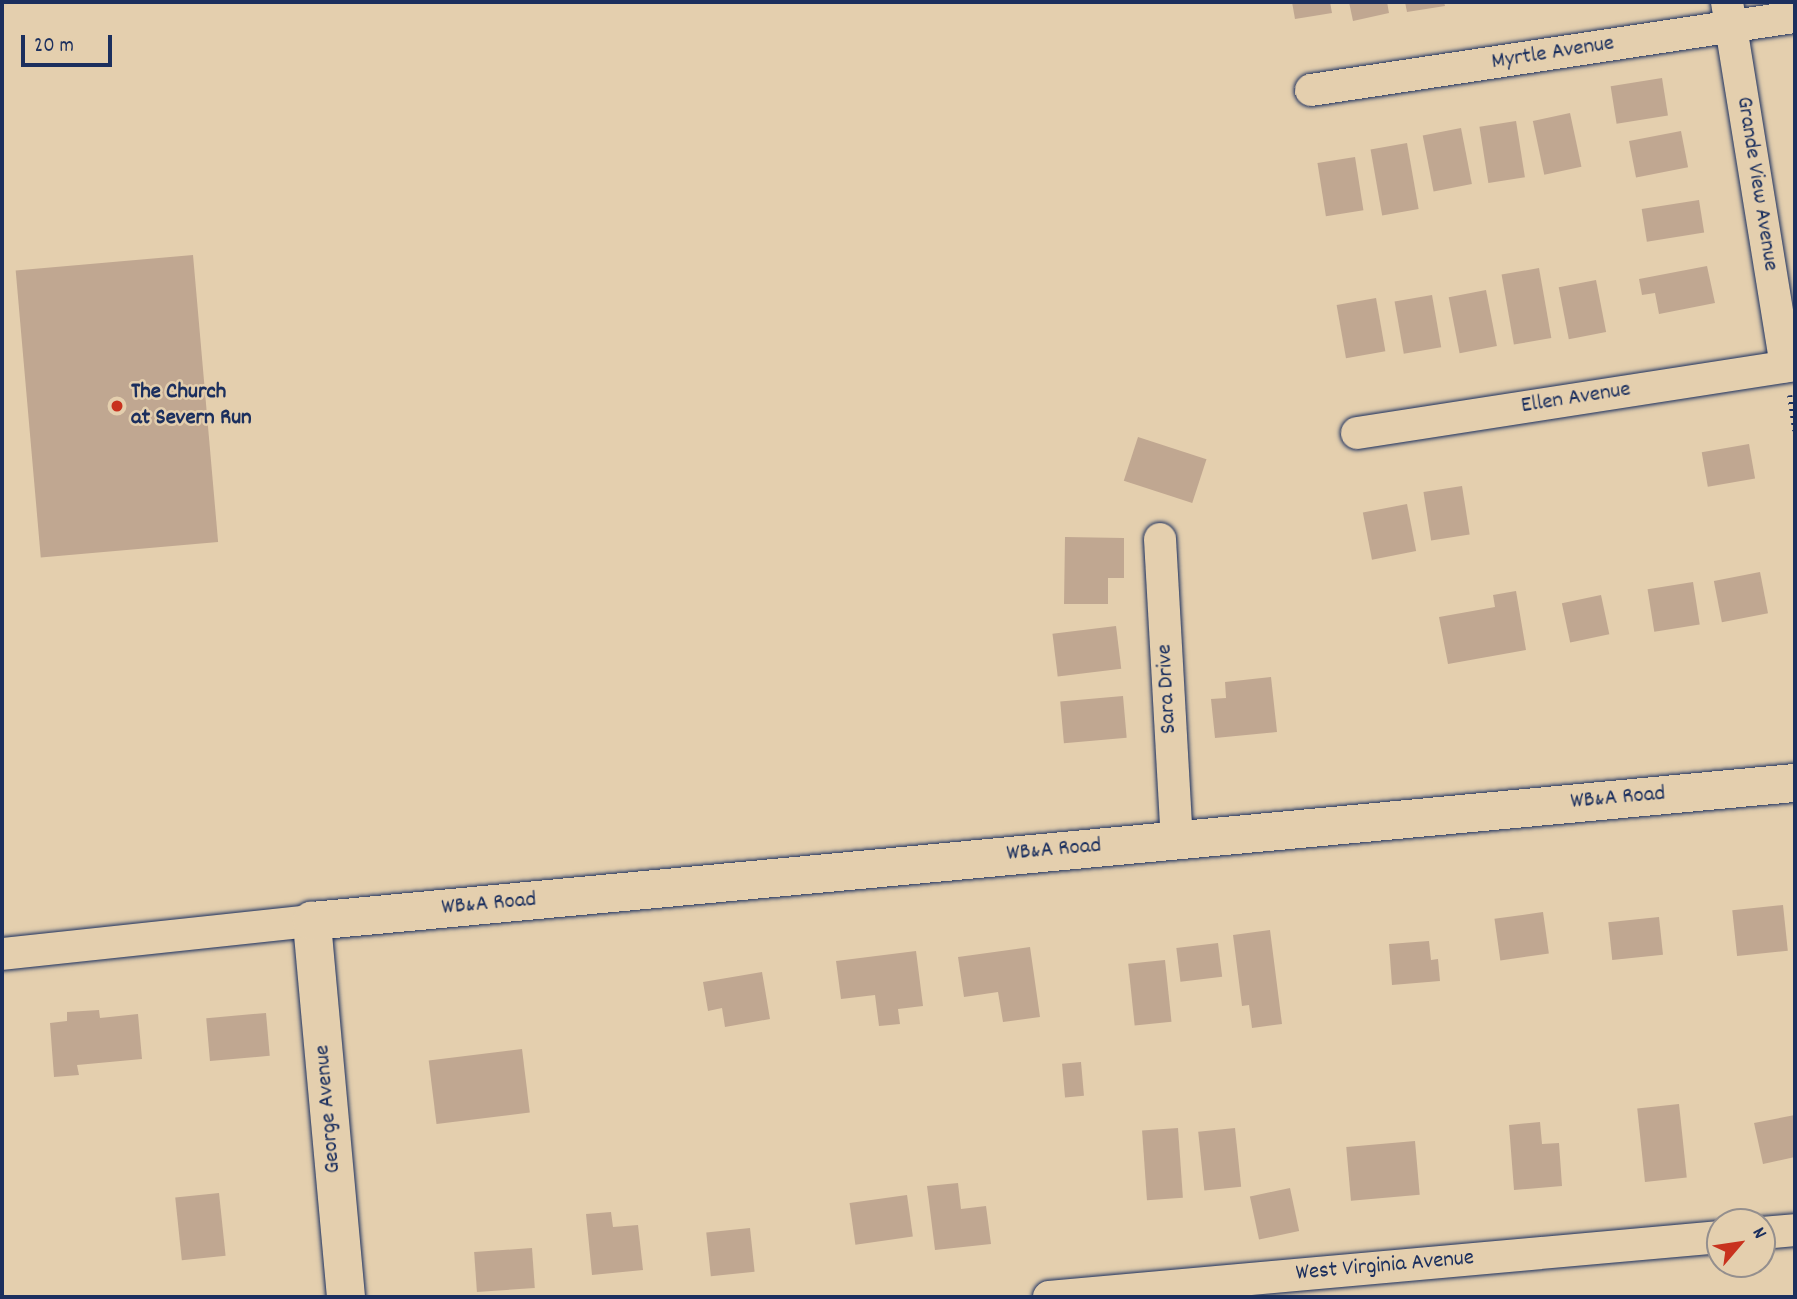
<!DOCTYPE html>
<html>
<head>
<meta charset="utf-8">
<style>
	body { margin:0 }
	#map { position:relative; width:1797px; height:1299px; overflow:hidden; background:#e4cfae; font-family:Dekko,sans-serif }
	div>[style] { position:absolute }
	.building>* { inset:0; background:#c0a791; transform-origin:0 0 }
	.path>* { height:4.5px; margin-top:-2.25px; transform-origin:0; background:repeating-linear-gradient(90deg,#1b2f5e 0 2px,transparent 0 7px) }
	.roads { filter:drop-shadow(0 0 2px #1b2f5e) drop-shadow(0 0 2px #1b2f5e) }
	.street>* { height:32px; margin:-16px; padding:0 16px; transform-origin:16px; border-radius:16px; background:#e4cfae }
	.secondary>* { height:38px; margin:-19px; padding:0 19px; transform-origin:19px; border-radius:19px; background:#e4cfae }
	.dots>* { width:19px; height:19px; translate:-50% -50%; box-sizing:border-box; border:4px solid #e4cfae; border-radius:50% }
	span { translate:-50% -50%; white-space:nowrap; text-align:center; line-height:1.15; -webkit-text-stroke:5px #e4cfae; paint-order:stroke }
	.street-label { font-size:23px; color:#1b2f5e }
	.poi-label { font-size:23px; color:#1b2f5e; font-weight:700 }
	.left { translate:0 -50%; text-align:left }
	.frame { position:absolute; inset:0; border:4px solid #1b2f5e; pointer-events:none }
	.north { position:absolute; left:1706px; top:1208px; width:70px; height:70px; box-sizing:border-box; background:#e4cfae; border:2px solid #948f8e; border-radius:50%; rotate:61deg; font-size:19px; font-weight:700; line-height:28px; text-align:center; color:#1b2f5e }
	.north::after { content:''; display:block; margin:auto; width:24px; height:32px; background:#c8321e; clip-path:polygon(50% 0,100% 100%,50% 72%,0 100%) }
	.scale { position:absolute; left:21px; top:35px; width:91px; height:32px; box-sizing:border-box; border:4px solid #1b2f5e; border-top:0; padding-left:9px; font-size:21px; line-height:24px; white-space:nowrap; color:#1b2f5e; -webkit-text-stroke:5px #e4cfae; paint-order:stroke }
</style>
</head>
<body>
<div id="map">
	<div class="building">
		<div style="clip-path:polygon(1292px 2px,1330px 2px,1332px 13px,1295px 19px)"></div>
		<div style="clip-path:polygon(1349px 2px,1387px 2px,1389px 13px,1353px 21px)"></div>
		<div style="clip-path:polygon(1405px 2px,1444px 2px,1445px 6px,1407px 12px)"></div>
		<div style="left:1662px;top:78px;width:38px;height:52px;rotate:81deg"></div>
		<div style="left:1570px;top:113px;width:55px;height:38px;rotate:78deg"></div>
		<div style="left:1516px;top:121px;width:57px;height:37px;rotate:81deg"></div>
		<div style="left:1461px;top:128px;width:57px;height:39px;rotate:79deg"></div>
		<div style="left:1681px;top:131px;width:37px;height:53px;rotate:79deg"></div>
		<div style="left:1407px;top:143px;width:67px;height:37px;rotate:80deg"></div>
		<div style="left:1355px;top:157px;width:54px;height:38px;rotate:81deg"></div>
		<div style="left:1699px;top:200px;width:33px;height:58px;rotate:81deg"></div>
		<div style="left:193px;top:255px;width:288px;height:178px;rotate:85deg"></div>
		<div style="clip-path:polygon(1707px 266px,1715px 303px,1659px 314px,1655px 293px,1642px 295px,1639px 279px)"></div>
		<div style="left:1539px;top:268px;width:71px;height:38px;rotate:80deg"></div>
		<div style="left:1596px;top:280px;width:53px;height:38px;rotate:79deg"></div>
		<div style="left:1486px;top:290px;width:57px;height:38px;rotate:79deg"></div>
		<div style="left:1432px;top:295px;width:53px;height:38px;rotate:80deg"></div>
		<div style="left:1376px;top:298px;width:54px;height:40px;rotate:80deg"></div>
		<div style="left:1138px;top:437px;width:72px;height:46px;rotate:18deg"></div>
		<div style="left:1749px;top:444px;width:35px;height:48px;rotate:80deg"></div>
		<div style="left:1462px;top:486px;width:49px;height:39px;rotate:81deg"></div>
		<div style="left:1407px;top:504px;width:48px;height:45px;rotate:79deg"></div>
		<div style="clip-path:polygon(1065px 537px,1124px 538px,1124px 578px,1108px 578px,1108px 604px,1064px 604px)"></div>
		<div style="left:1760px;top:572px;width:42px;height:47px;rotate:79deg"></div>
		<div style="left:1693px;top:582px;width:43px;height:46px;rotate:81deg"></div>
		<div style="clip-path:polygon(1516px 591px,1526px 650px,1448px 664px,1439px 617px,1495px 607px,1493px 595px)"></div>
		<div style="left:1601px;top:595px;width:40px;height:40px;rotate:78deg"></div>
		<div style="left:1116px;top:626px;width:43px;height:64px;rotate:83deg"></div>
		<div style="clip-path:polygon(1271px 677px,1277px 732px,1215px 738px,1211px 699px,1226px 698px,1225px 682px)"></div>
		<div style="left:1123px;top:696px;width:42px;height:63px;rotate:85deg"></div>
		<div style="left:1783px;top:905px;width:46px;height:51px;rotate:84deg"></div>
		<div style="left:1543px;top:912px;width:42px;height:49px;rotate:82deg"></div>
		<div style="left:1659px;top:917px;width:38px;height:51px;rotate:84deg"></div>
		<div style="clip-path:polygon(1270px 930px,1282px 1024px,1252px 1028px,1249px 1005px,1242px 1006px,1233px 935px)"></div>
		<div style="clip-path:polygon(1429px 941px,1431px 960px,1438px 959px,1440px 981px,1392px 985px,1389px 944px)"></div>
		<div style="left:1218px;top:943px;width:34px;height:42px;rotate:83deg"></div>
		<div style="clip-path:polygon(1030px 947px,1040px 1017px,1003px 1022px,998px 992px,964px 997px,958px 957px)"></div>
		<div style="clip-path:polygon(916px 951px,923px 1006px,898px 1009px,900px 1024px,879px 1026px,875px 995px,841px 999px,836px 961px)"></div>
		<div style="left:1165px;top:960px;width:62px;height:37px;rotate:84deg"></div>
		<div style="clip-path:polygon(762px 972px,770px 1019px,725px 1027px,722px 1008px,708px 1011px,703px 982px)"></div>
		<div style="clip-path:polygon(99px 1010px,100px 1018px,138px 1014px,142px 1059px,77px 1065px,79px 1075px,54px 1077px,50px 1023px,67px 1021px,67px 1012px)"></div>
		<div style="left:266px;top:1013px;width:43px;height:60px;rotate:85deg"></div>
		<div style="left:522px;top:1049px;width:64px;height:94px;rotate:83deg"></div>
		<div style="left:1081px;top:1062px;width:34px;height:19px;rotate:85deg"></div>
		<div style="left:1679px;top:1104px;width:74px;height:42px;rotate:84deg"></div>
		<div style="clip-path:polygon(1795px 1115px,1795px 1157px,1763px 1164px,1754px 1123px)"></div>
		<div style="clip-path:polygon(1540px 1122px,1542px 1144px,1559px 1143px,1562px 1186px,1514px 1190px,1509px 1125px)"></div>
		<div style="left:1178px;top:1128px;width:70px;height:36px;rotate:86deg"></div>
		<div style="left:1235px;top:1128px;width:59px;height:37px;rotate:84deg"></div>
		<div style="left:1415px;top:1141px;width:54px;height:69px;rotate:85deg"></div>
		<div style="clip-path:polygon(958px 1183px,961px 1209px,986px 1206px,991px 1244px,935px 1250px,927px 1186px)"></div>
		<div style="left:1290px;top:1188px;width:44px;height:41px;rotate:78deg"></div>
		<div style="left:219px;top:1193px;width:63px;height:44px;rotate:84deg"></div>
		<div style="left:907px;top:1195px;width:42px;height:58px;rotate:82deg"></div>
		<div style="clip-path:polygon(611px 1212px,613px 1227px,638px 1225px,643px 1270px,592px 1275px,586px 1214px)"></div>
		<div style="left:750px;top:1228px;width:44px;height:44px;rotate:84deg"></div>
		<div style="left:532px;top:1248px;width:40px;height:58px;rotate:86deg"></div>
	</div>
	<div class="path">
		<div style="left:1790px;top:395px;width:36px;rotate:82deg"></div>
	</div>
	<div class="roads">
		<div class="street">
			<div style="left:1727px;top:2px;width:369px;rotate:80.8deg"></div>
			<div style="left:1311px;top:90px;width:489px;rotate:-8.6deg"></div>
			<div style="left:1357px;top:433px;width:443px;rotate:-8.8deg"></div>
			<div style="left:1160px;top:539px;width:300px;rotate:86.8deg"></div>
			<div style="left:2px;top:954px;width:312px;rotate:-6.1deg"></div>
			<div style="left:1762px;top:1233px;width:33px;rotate:-5deg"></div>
			<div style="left:1049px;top:1297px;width:674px;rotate:-5.11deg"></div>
		</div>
		<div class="secondary">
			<div style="left:346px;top:1297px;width:378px;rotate:-95.2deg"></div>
			<div style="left:312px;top:921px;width:1489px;rotate:-5.32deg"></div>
		</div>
	</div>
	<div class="dots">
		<div style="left:117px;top:406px;background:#c8321e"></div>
	</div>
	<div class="street-label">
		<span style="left:1553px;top:54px;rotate:-9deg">Myrtle Avenue</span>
		<span style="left:1756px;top:184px;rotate:81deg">Grande View Avenue</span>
		<span style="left:1576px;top:399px;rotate:-9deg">Ellen Avenue</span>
		<span style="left:1168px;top:689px;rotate:-93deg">Sara Drive</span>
		<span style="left:1618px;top:799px;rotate:-5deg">WB&amp;A Road</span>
		<span style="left:1054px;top:851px;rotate:-5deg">WB&amp;A Road</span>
		<span style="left:489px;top:905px;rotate:-5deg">WB&amp;A Road</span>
		<span style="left:329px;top:1109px;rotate:-95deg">George Avenue</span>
		<span style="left:1385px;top:1267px;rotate:-5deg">West Virginia Avenue</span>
	</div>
	<div class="poi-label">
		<span class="left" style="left:131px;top:406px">The Church<br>at Severn Run</span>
	</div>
	<div class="frame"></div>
	<div class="north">N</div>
	<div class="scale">20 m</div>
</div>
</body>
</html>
